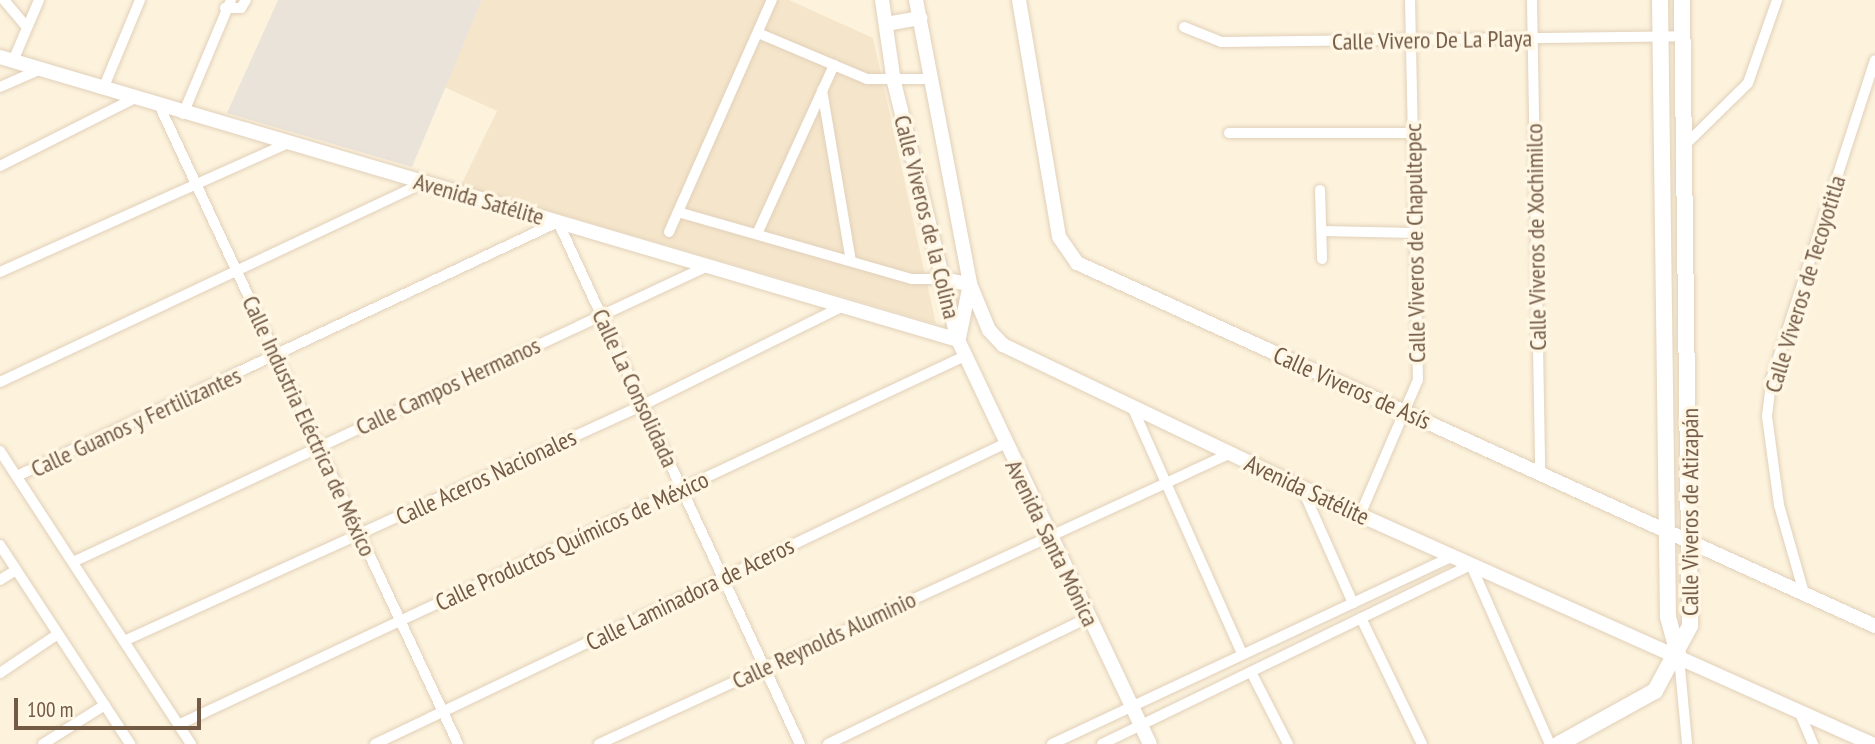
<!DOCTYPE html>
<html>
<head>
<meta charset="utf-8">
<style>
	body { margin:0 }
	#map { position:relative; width:1875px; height:744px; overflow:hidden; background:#fdf3dd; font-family:"PT Sans Narrow",sans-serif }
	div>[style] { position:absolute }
	.residential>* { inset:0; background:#f5e6cb }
	.industrial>* { inset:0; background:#eae3da }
	.roads { filter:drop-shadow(0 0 2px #e1d0b9) drop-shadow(0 0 2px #e1d0b9) }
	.minor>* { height:10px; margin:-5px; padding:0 5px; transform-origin:5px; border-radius:5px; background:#fff }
	.tertiary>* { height:14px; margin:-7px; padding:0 7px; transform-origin:7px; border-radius:7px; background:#fff }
	.secondary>* { height:16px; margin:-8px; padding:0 8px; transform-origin:8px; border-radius:8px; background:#fff }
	span { translate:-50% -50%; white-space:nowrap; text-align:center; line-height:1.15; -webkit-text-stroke:7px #fff7e4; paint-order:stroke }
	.street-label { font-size:24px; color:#735a45 }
	.scale { position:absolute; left:14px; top:698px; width:187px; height:32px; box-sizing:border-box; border:4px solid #735a45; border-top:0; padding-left:9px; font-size:21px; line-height:24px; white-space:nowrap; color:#735a45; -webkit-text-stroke:5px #fff7e4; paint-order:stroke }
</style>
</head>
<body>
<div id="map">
	<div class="residential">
		<div style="clip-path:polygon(482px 0,789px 0,873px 38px,936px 324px,461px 185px,497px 111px,444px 87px)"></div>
	</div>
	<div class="industrial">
		<div style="clip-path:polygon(278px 0,482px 0,412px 167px,227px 113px)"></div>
	</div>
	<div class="roads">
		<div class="minor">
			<div style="left:4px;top:0;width:35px;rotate:50deg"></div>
			<div style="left:1532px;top:0;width:473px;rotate:89deg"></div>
			<div style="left:225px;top:8px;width:16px"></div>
			<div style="left:241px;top:8px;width:9px;rotate:-58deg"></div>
			<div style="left:1184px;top:27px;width:40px;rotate:22deg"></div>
			<div style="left:1221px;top:42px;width:462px;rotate:-0.7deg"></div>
			<div style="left:758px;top:33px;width:118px;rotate:22.9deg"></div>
			<div style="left:867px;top:79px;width:64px"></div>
			<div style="left:13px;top:61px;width:66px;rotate:-66.9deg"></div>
			<div style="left:0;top:87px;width:45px;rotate:-23.7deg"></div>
			<div style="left:103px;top:89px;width:96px;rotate:-67.4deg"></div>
			<div style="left:822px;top:90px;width:173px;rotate:80.4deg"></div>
			<div style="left:160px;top:107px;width:703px;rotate:64.93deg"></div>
			<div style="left:183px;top:114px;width:124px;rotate:-67.2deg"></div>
			<div style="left:1229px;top:133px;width:184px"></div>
			<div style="left:1685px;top:145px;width:88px;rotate:-44.5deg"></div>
			<div style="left:1748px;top:83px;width:88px;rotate:-70.7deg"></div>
			<div style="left:0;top:166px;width:149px;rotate:-26.7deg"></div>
			<div style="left:1320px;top:190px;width:69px;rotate:88.3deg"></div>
			<div style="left:678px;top:212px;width:243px;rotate:16deg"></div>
			<div style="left:912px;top:279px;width:29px"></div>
			<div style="left:1322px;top:231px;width:93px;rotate:1.2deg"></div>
			<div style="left:669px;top:232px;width:254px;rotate:-66.1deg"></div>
			<div style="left:757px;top:234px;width:186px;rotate:-65.5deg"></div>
			<div style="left:0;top:272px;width:311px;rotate:-24.1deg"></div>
			<div style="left:0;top:382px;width:467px;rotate:-25.2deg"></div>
			<div style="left:1134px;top:411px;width:266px;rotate:66deg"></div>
			<div style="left:0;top:451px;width:350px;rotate:56.9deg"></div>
			<div style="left:17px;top:476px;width:598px;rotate:-25.15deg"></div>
			<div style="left:558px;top:222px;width:575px;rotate:65.13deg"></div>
			<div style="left:1302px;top:488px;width:126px;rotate:66.1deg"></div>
			<div style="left:1360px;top:515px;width:147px;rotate:-66.8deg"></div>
			<div style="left:1418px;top:380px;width:380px;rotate:-91.2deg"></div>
			<div style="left:0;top:545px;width:238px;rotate:56.8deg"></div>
			<div style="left:73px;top:562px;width:703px;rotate:-25deg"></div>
			<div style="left:0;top:580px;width:19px;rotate:-32deg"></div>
			<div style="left:1804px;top:593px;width:91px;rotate:-105.9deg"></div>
			<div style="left:1779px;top:505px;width:90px;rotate:-97.7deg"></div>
			<div style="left:1767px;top:416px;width:39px;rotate:-83deg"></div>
			<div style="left:1772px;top:377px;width:333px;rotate:-72deg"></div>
			<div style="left:1361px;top:618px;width:140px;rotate:64.2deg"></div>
			<div style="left:124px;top:641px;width:570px;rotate:-24.45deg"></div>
			<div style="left:643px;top:405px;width:223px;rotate:-26.3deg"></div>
			<div style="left:1679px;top:657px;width:87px;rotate:84.7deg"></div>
			<div style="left:1251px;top:672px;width:81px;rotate:62.8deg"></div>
			<div style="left:0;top:673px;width:70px;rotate:-33.9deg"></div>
			<div style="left:1799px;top:711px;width:36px;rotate:67deg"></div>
			<div style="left:178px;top:725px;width:869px;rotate:-25.12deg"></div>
			<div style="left:43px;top:744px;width:73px;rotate:-32.2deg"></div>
			<div style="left:375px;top:744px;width:697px;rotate:-25.5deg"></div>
			<div style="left:599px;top:744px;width:694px;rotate:-24.72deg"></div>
			<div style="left:828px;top:744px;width:289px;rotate:-25.9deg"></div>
			<div style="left:1052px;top:744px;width:442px;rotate:-25.1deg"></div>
			<div style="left:1102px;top:744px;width:410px;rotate:-25.9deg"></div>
			<div style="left:1471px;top:565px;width:196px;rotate:66.2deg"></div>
		</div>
		<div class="tertiary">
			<div style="left:882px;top:0;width:83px;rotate:81.7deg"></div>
			<div style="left:894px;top:82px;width:266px;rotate:76.1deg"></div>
			<div style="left:958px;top:340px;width:447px;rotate:64.6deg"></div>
			<div style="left:916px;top:0;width:289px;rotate:79.2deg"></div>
			<div style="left:970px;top:284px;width:55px;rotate:101.5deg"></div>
			<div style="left:1019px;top:0;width:240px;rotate:80.4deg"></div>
			<div style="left:1059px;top:237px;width:32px;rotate:55deg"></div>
			<div style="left:1077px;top:263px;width:877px;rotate:24.46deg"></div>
			<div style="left:886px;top:24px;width:35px;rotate:-10deg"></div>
			<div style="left:0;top:57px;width:999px;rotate:16.46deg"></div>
			<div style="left:941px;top:279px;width:29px;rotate:10deg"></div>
			<div style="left:970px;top:284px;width:50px;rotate:67.6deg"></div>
			<div style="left:989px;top:330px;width:21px;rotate:47deg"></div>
			<div style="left:1003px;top:345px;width:395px;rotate:25.5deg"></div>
			<div style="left:1360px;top:515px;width:561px;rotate:24.1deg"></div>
		</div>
		<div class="secondary">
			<div style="left:1660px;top:0;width:617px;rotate:89.26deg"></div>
			<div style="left:1668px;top:617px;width:41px;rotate:74.6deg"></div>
			<div style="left:1559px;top:744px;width:110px;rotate:-28.9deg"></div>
			<div style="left:1655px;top:691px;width:74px;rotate:-61.7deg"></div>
			<div style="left:1690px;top:626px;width:626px;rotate:-90.73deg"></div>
		</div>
	</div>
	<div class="street-label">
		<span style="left:1432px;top:40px;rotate:-1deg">Calle Vivero De La Playa</span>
		<span style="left:479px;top:199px;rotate:16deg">Avenida Satélite</span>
		<span style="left:927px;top:217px;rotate:76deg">Calle Viveros de la Colina</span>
		<span style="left:1536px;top:237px;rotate:-91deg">Calle Viveros de Xochimilco</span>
		<span style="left:1415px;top:243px;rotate:-91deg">Calle Viveros de Chapultepec</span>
		<span style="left:1805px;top:284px;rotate:-73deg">Calle Viveros de Tecoyotitla</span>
		<span style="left:448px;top:386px;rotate:-25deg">Calle Campos Hermanos</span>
		<span style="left:635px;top:388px;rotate:65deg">Calle La Consolidada</span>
		<span style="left:1352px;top:388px;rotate:24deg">Calle Viveros de Asís</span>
		<span style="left:136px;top:422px;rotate:-25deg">Calle Guanos y Fertilizantes</span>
		<span style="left:309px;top:426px;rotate:65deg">Calle Industria Eléctrica de México</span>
		<span style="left:486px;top:477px;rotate:-25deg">Calle Aceros Nacionales</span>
		<span style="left:1307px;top:490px;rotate:25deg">Avenida Satélite</span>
		<span style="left:1690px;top:512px;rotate:-90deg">Calle Viveros de Atizapán</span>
		<span style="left:572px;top:541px;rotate:-25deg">Calle Productos Químicos de México</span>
		<span style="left:1052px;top:543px;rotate:64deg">Avenida Santa Mónica</span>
		<span style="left:690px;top:594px;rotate:-26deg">Calle Laminadora de Aceros</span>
		<span style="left:824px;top:640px;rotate:-25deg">Calle Reynolds Aluminio</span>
	</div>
	<div class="scale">100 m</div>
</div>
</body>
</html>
